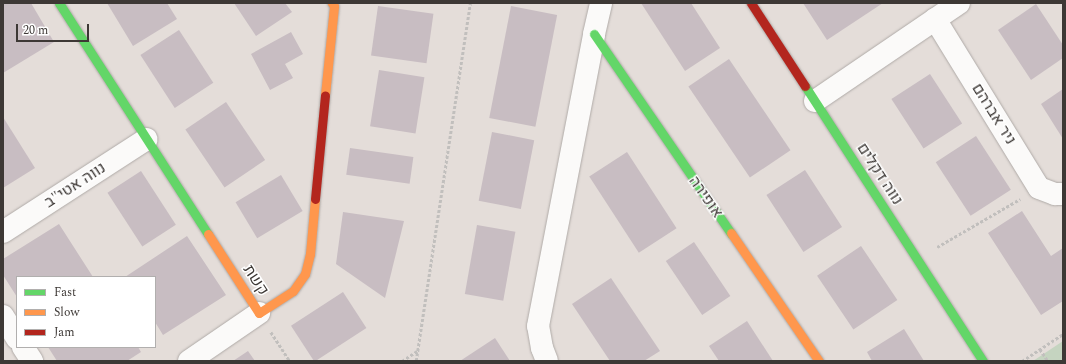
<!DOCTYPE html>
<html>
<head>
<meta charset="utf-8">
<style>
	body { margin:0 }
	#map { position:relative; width:1066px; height:364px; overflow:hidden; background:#e4ddd9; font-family:Spectral,Heebo,serif }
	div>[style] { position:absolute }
	.green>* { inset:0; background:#c5d4c0 }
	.building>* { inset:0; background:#c8bdc2; transform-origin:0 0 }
	.path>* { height:2.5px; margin-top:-1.25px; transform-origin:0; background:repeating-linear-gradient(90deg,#c1bfbd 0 3px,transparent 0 5px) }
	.roads { filter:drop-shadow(0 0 1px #afaaa7) drop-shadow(0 0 1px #afaaa7) }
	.street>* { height:22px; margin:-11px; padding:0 11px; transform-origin:11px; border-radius:11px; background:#fbfaf9 }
	.fast>* { height:9px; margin:-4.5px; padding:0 4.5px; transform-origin:4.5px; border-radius:4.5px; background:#63d668 }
	.slow>* { height:9px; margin:-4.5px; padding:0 4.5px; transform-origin:4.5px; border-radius:4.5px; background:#ff974d }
	.jam>* { height:9px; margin:-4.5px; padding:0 4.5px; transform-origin:4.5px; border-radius:4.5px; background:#b3261e }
	span { translate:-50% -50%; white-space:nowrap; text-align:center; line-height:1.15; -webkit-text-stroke:3px #fff; paint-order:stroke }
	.street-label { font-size:16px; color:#3d3835 }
	.frame { position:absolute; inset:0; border:4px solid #3d3835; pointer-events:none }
	.legend { position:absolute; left:16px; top:276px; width:140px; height:72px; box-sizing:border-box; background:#fff; border:1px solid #b1afae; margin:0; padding:5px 7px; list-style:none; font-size:12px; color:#3d3835 }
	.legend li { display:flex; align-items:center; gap:8px; height:20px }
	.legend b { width:20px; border:1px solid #b1afae }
	.scale { position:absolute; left:16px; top:24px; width:73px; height:18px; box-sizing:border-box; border:2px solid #3d3835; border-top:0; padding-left:5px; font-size:12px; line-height:14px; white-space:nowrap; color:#3d3835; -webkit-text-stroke:3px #fff; paint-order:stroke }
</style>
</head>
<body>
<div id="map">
	<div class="green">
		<div style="clip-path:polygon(1063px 341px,1063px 361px,1033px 361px)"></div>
	</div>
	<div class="building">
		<div style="clip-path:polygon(3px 3px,31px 3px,54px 42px,3px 73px)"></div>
		<div style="clip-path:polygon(107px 3px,167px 3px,177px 19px,133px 46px)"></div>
		<div style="clip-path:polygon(234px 3px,285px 3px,292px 12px,256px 36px)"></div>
		<div style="clip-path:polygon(641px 3px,691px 3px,720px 48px,685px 71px)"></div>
		<div style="clip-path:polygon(803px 3px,883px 3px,827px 40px)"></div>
		<div style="clip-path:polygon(1036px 4px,1063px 45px,1063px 58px,1031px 80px,998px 30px)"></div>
		<div style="left:378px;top:6px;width:56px;height:50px;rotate:8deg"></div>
		<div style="left:511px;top:6px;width:47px;height:114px;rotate:11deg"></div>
		<div style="left:179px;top:30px;width:63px;height:46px;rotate:57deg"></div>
		<div style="clip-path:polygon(291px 32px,303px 54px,285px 64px,293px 78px,270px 90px,251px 54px)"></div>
		<div style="left:729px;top:59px;width:110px;height:49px;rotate:56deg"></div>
		<div style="left:379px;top:70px;width:46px;height:57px;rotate:9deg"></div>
		<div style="left:930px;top:74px;width:59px;height:46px;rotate:57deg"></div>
		<div style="clip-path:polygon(1063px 89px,1063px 139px,1041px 104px)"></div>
		<div style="left:226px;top:102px;width:70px;height:49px;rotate:56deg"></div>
		<div style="clip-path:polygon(3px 117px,35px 168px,3px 188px)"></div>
		<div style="left:492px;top:132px;width:43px;height:70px;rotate:11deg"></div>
		<div style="left:976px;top:136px;width:64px;height:48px;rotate:57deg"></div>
		<div style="left:350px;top:148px;width:64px;height:27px;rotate:8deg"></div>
		<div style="left:627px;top:152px;width:91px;height:45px;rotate:57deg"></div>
		<div style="left:805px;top:170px;width:68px;height:46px;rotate:57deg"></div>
		<div style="left:141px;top:171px;width:64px;height:40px;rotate:57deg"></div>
		<div style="left:281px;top:175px;width:42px;height:53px;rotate:59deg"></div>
		<div style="clip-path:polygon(1022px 211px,1051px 256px,1063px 248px,1063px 301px,1041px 315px,988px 233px)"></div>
		<div style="clip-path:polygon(343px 212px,404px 221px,385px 298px,336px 264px)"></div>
		<div style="clip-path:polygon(59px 224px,93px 277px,17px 277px,17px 297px,3px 275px,3px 259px)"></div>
		<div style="left:477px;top:225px;width:39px;height:70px;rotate:10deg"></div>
		<div style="clip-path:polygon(187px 236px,226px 295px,163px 335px,155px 322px,155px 277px,125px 277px)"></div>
		<div style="left:694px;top:242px;width:65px;height:34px;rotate:56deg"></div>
		<div style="left:861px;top:246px;width:65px;height:53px;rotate:56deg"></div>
		<div style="clip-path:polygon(611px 278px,660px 351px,644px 361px,610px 361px,572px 304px)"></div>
		<div style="left:343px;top:292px;width:43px;height:62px;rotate:57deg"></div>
		<div style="clip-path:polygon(747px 321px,773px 361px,719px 361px,709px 346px)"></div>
		<div style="clip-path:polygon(904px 329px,924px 361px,872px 361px,867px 352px)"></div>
		<div style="clip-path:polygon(495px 338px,510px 361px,460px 361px)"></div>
		<div style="clip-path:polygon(48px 347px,138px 347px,141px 352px,127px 361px,57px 361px)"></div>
		<div style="clip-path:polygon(248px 351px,255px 361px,233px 361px)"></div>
	</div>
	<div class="path">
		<div style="left:937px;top:247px;width:96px;rotate:-30deg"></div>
		<div style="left:271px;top:332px;width:35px;rotate:57deg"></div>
		<div style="left:1040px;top:349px;width:14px;rotate:56deg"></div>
		<div style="left:402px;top:361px;width:18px;rotate:-34deg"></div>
		<div style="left:416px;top:361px;width:362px;rotate:-81.4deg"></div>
		<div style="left:1022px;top:361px;width:49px;rotate:-33.4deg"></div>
	</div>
	<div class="roads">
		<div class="street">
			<div style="left:935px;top:19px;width:198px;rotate:58.4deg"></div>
			<div style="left:1039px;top:188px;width:17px;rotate:21deg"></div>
			<div style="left:1055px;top:194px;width:8px"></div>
			<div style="left:815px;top:101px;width:174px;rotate:-34.2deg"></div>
			<div style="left:3px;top:232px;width:171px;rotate:-32.9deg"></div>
			<div style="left:3px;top:316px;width:26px;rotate:58deg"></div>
			<div style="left:23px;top:347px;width:17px;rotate:57deg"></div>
			<div style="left:189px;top:361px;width:85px;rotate:-34.4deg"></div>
			<div style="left:547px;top:361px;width:14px;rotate:-111deg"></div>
			<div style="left:542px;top:348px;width:22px;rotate:-100deg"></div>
			<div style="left:538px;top:326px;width:297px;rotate:-79.1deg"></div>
			<div style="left:594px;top:34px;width:32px;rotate:-77deg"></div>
		</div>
		<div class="fast">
			<div style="left:59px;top:3px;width:275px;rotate:57.2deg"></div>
			<div style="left:594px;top:34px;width:242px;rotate:55.5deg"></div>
			<div style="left:805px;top:86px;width:328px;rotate:57.1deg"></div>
		</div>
		<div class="slow">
			<div style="left:325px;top:95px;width:89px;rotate:-84.2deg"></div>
			<div style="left:334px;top:6px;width:4px;rotate:-124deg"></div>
			<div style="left:731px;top:233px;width:155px;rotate:55.5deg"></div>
			<div style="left:208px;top:234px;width:94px;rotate:57.2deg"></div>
			<div style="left:259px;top:313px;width:40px;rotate:-32.9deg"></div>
			<div style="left:293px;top:291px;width:21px;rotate:-55deg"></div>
			<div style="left:305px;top:274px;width:21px;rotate:-76deg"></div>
			<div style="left:310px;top:254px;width:55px;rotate:-84.8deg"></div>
		</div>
		<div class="jam">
			<div style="left:751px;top:3px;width:99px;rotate:57deg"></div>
			<div style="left:315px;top:199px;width:104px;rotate:-84.5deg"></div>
		</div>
	</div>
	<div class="street-label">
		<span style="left:994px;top:114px;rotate:58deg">ניר אברהם</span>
		<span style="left:880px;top:174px;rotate:57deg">נווה דקלים</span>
		<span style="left:75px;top:185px;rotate:-33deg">נווה אטי"ב</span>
		<span style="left:706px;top:197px;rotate:55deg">אופירה</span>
		<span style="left:256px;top:280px;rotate:57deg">קשת</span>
	</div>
	<div class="frame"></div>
	<ul class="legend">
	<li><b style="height:5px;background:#63d668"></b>Fast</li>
	<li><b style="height:5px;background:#ff974d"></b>Slow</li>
	<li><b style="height:5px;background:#b3261e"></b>Jam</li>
	</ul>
	<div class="scale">20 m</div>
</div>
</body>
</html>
